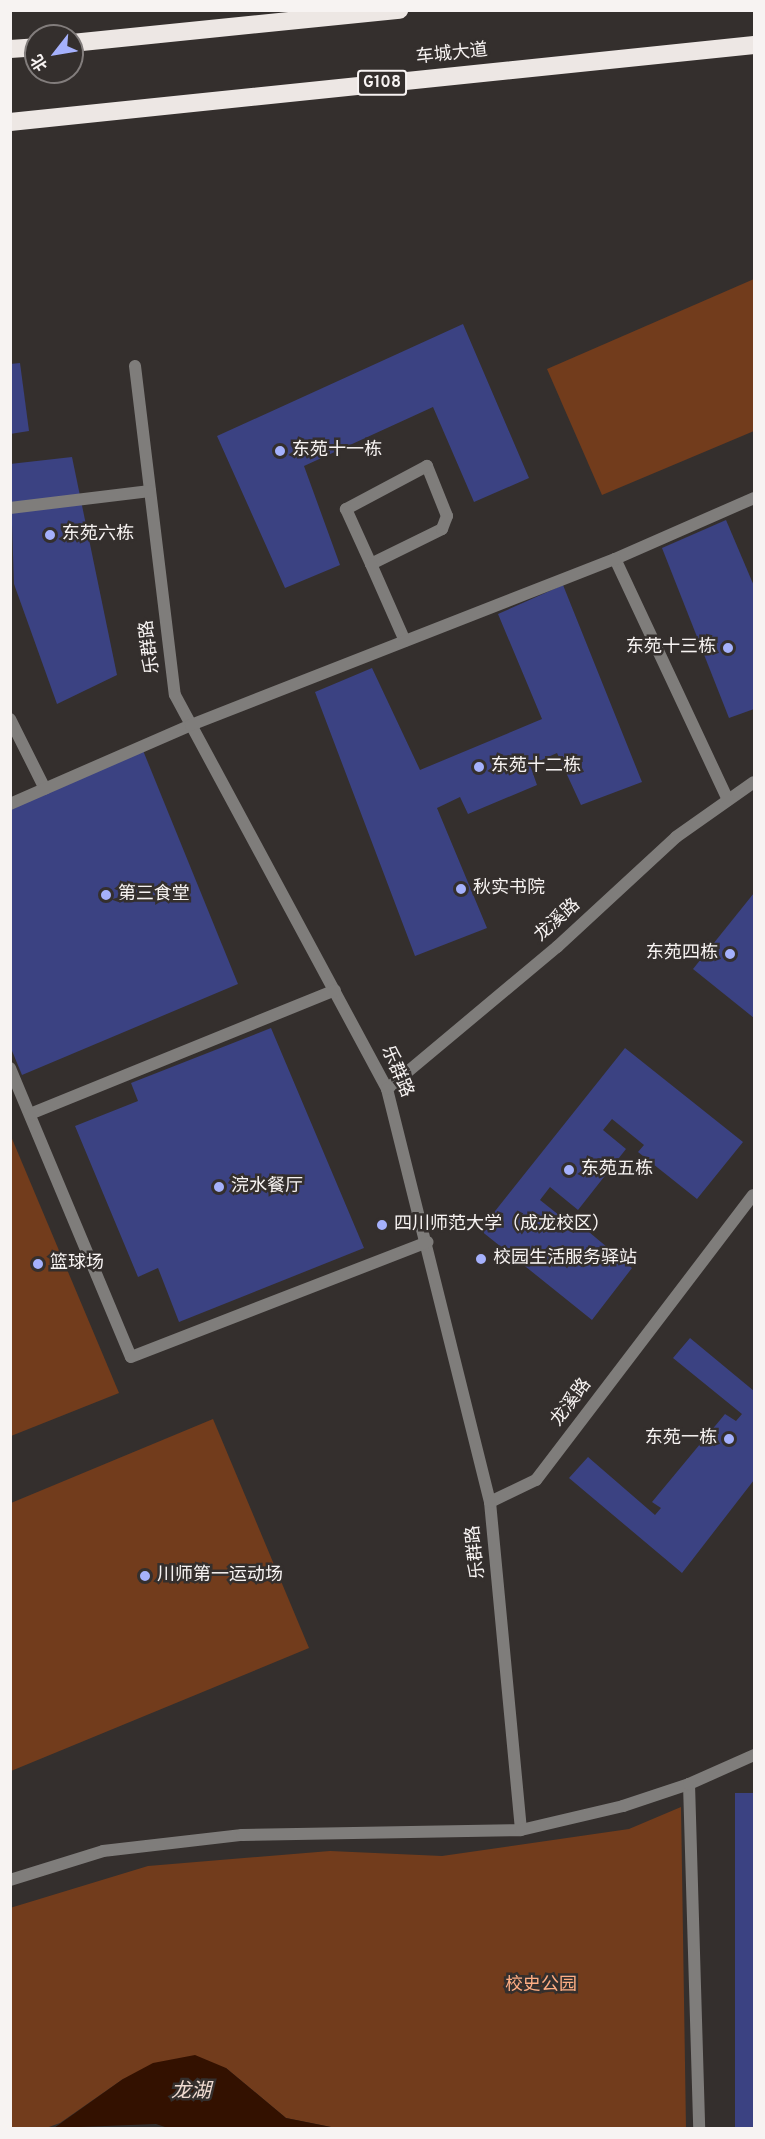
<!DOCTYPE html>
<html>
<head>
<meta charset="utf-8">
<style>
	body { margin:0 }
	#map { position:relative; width:765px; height:2139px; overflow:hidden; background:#342f2d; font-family:Overpass,"Noto Sans SC",sans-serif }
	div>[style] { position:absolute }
	.green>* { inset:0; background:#723c1c }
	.water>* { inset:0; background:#310 }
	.building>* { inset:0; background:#3b4282; transform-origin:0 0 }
	.lane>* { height:12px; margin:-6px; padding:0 6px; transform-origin:6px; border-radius:6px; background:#7f7d7b }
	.street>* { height:12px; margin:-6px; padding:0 6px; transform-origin:6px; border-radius:6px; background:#7f7d7b }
	.highway>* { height:18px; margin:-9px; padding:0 9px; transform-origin:9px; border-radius:9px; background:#ede7e4 }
	.dots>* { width:16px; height:16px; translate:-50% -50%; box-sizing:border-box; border:3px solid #342f2d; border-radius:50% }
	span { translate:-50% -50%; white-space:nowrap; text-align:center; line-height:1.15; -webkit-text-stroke:5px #342f2d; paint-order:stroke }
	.shield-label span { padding:2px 4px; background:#342f2d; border:2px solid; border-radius:4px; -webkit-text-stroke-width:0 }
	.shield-label { font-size:16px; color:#f7f3f2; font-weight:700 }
	.street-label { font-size:18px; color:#f7f3f2 }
	.poi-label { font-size:18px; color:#f7f3f2 }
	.left { translate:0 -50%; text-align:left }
	.right { translate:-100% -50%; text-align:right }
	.park-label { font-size:18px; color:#feae84 }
	.water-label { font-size:20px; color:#f0dbd1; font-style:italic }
	.frame { position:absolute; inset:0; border:12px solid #f7f3f2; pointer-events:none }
	.north { position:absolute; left:24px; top:24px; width:60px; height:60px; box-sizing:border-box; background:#342f2d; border:2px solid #827d7c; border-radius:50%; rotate:239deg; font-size:16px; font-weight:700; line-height:24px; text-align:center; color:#f7f3f2 }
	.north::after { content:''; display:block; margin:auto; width:21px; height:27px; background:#a5b1fc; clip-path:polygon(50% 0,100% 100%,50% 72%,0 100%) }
</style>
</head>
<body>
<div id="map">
	<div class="green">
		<div style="clip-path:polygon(754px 279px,754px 431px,602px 495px,547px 369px)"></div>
		<div style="clip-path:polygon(10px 1134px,119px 1393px,11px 1436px,10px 1436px)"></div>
		<div style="clip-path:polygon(213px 1419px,309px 1648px,11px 1771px,11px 1503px)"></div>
		<div style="clip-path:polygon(681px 1807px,686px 2128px,336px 2128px,286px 2118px,226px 2068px,123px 2079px,60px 2123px,46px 2128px,11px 2128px,10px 1908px,148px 1866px,330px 1851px,442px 1856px,629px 1829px)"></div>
	</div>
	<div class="water">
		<div style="clip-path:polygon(195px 2055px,226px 2068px,286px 2118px,336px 2128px,168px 2128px,156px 2124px,54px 2128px,123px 2079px,153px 2063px)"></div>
	</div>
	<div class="building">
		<div style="clip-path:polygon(463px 324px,529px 478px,474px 502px,433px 407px,304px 466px,340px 565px,285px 588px,217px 436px)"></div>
		<div style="clip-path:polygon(20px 363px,29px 431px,10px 434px,10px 364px)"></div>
		<div style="clip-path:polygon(72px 457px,117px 675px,57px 704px,14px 584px,10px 464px)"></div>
		<div style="clip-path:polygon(726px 520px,754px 586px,754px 709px,729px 718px,662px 548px)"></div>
		<div style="clip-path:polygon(563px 585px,642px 782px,581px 805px,557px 753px,530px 765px,537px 785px,468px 814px,460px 797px,437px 808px,487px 928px,415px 956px,315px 692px,372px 668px,420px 770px,542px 719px,498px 614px)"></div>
		<div style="clip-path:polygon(142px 748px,238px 984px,22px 1075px,10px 1046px,10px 805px)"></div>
		<div style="clip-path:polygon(754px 893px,754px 1018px,693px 969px)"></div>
		<div style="clip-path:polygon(271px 1028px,364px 1248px,179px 1322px,158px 1268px,138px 1277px,75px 1126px,138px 1101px,131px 1083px)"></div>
		<div style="clip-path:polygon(625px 1048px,743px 1142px,697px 1199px,638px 1152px,644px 1145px,612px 1119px,603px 1130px,626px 1149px,578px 1210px,550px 1187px,540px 1200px,579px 1231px,583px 1227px,632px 1268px,592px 1320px,480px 1230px)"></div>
		<div style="clip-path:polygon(690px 1338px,754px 1391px,754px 1480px,682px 1573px,569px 1478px,588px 1457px,655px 1515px,661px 1508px,652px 1502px,725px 1414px,736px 1421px,742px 1414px,673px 1358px)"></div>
		<div style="left:754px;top:1793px;width:335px;height:19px;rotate:90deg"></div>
	</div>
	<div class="lane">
		<div style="left:135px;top:366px;width:331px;rotate:83.1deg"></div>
		<div style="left:175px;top:695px;width:447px;rotate:61.7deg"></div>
		<div style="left:387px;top:1089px;width:426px;rotate:76deg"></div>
		<div style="left:490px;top:1502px;width:329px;rotate:84.6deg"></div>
		<div style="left:10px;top:1068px;width:313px;rotate:67.3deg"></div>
		<div style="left:131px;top:1357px;width:318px;rotate:-21.2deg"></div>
		<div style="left:387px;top:1089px;width:222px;rotate:-39.9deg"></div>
		<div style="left:557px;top:947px;width:162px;rotate:-42.7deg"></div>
		<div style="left:676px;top:837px;width:95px;rotate:-35.2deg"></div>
		<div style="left:689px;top:1784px;width:344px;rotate:88.3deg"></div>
		<div style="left:10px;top:1880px;width:97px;rotate:-17.3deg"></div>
		<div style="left:103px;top:1851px;width:140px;rotate:-6.6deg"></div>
		<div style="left:242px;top:1835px;width:279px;rotate:-1deg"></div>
		<div style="left:521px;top:1830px;width:105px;rotate:-13.2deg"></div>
		<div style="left:623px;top:1806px;width:70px;rotate:-18.4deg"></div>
		<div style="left:689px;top:1784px;width:71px;rotate:-24deg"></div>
	</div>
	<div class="street">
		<div style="left:10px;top:508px;width:141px;rotate:-6.9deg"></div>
		<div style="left:371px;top:564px;width:79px;rotate:-26.2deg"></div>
		<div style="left:442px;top:529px;width:14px;rotate:-69deg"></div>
		<div style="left:447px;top:516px;width:54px;rotate:-111.8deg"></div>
		<div style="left:427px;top:466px;width:92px;rotate:152deg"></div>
		<div style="left:346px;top:509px;width:60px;rotate:65.6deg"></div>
		<div style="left:371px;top:564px;width:84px;rotate:66.2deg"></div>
		<div style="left:10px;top:719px;width:78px;rotate:63.4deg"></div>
		<div style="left:728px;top:800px;width:266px;rotate:-115.1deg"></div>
		<div style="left:615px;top:559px;width:152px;rotate:-23.7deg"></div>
		<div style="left:10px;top:804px;width:197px;rotate:-23.6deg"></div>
		<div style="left:191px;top:725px;width:455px;rotate:-21.4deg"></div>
		<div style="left:30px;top:1114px;width:329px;rotate:-22.1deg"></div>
		<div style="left:490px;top:1502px;width:51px;rotate:-25.6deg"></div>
		<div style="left:536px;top:1480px;width:358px;rotate:-52.7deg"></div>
	</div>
	<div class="highway">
		<div style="left:72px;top:43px;width:329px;rotate:-5.8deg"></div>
		<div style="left:10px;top:49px;width:26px;rotate:-4deg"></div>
		<div style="left:10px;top:122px;width:748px;rotate:-5.91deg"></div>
	</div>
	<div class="dots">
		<div style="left:280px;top:451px;background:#a5b1fc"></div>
		<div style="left:50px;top:535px;background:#a5b1fc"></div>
		<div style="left:728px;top:648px;background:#a5b1fc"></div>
		<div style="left:479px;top:767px;background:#a5b1fc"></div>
		<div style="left:461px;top:889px;background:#a5b1fc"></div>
		<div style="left:106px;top:895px;background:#a5b1fc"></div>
		<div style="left:730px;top:954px;background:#a5b1fc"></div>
		<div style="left:569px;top:1170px;background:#a5b1fc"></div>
		<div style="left:219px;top:1187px;background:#a5b1fc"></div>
		<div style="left:382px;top:1225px;background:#a5b1fc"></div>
		<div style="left:481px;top:1259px;background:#a5b1fc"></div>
		<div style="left:38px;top:1264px;background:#a5b1fc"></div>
		<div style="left:729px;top:1439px;background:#a5b1fc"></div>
		<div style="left:145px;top:1576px;background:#a5b1fc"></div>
	</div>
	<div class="shield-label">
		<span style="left:382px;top:83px">G108</span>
	</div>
	<div class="street-label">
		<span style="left:452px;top:55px;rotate:-6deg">车城大道</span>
		<span style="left:151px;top:647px;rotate:-97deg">乐群路</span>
		<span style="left:558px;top:921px;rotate:-42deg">龙溪路</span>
		<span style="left:396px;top:1072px;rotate:67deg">乐群路</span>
		<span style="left:572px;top:1403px;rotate:-53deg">龙溪路</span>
		<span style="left:477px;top:1552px;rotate:-96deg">乐群路</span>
	</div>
	<div class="poi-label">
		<span class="left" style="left:292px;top:451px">东苑十一栋</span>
		<span class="left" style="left:62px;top:535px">东苑六栋</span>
		<span class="right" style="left:716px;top:648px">东苑十三栋</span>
		<span class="left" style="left:491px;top:767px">东苑十二栋</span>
		<span class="left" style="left:473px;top:889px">秋实书院</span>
		<span class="left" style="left:118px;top:895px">第三食堂</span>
		<span class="right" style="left:718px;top:954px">东苑四栋</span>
		<span class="left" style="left:581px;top:1170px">东苑五栋</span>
		<span class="left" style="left:231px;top:1187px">浣水餐厅</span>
		<span class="left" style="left:394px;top:1225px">四川师范大学（成龙校区）</span>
		<span class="left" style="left:493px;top:1259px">校园生活服务驿站</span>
		<span class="left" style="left:50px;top:1264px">篮球场</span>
		<span class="right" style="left:717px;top:1439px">东苑一栋</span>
		<span class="left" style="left:157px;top:1576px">川师第一运动场</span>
	</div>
	<div class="park-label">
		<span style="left:541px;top:1986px">校史公园</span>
	</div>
	<div class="water-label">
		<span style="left:191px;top:2092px">龙湖</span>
	</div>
	<div class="frame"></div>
	<div class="north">北</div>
</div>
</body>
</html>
